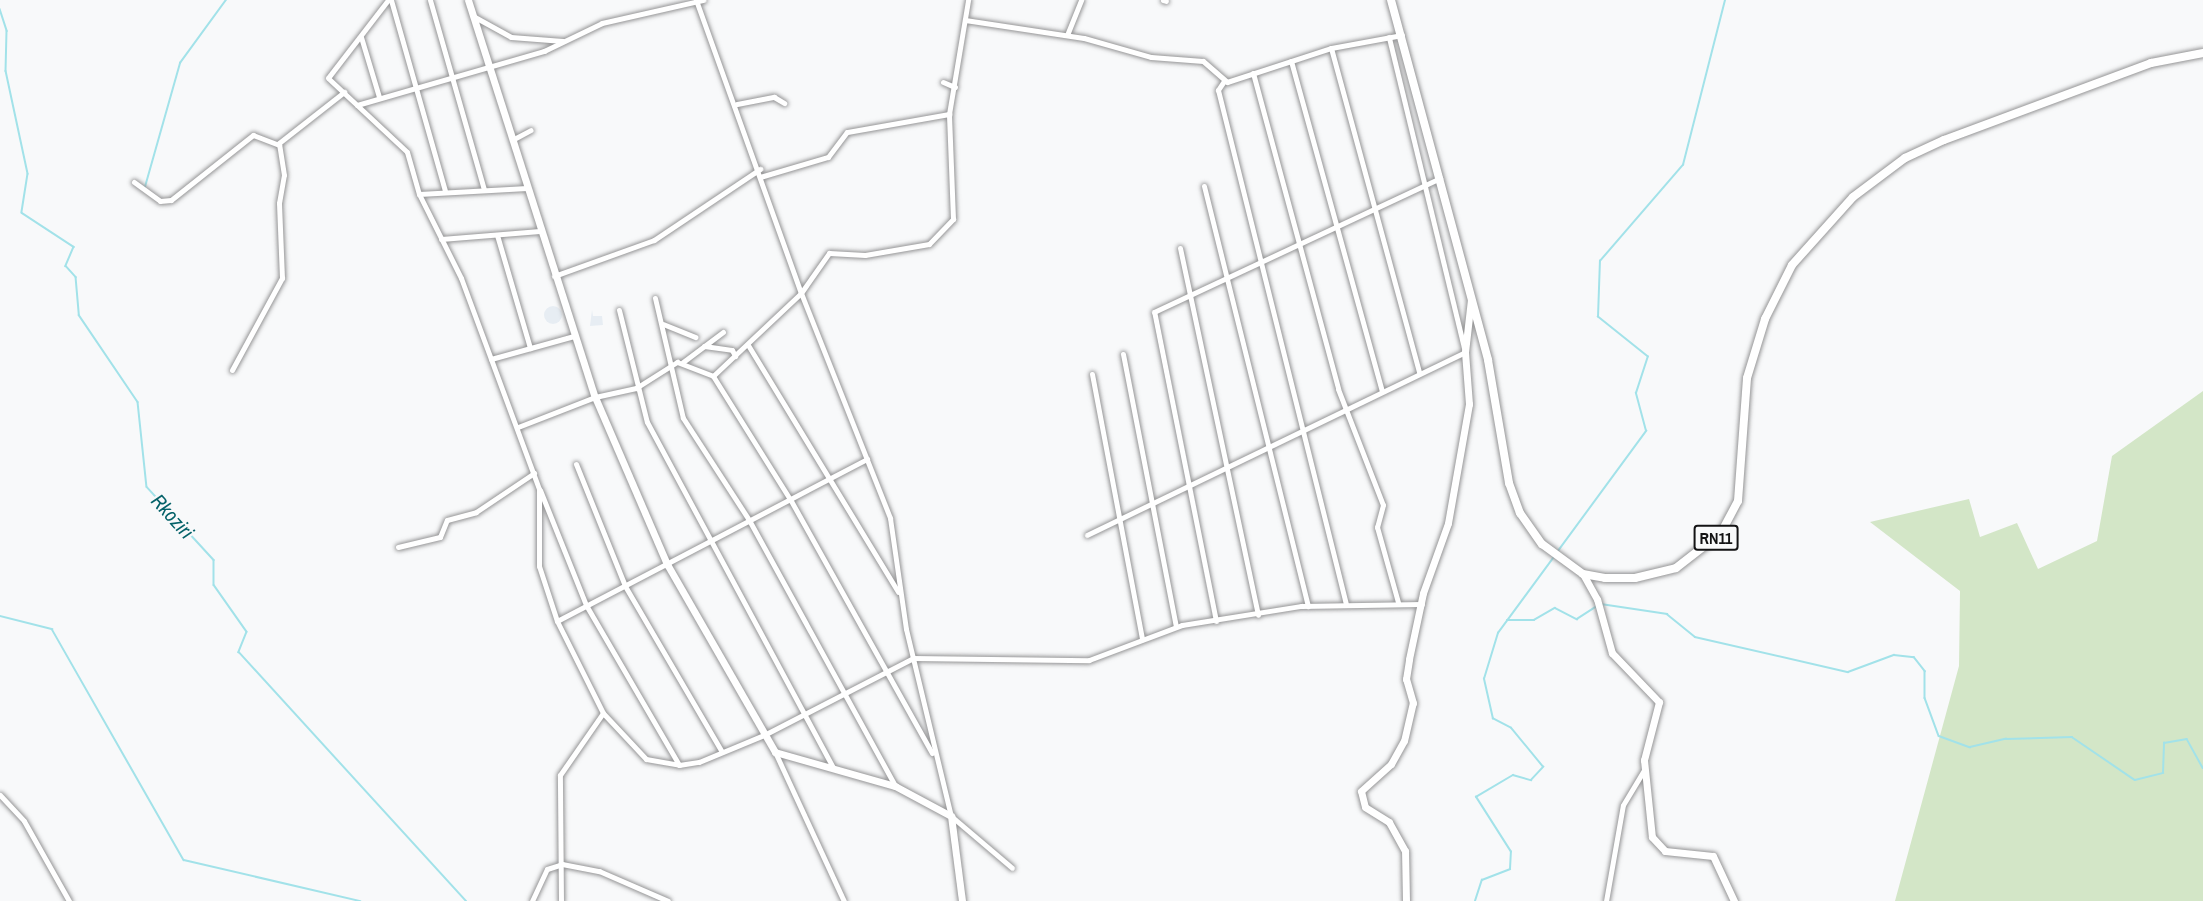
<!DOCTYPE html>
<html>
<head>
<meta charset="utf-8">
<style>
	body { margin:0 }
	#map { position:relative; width:2203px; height:901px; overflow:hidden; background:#f8f9fa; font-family:"Archivo Narrow",sans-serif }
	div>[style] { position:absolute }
	.built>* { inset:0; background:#e7edf3 }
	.round { border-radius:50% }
	.green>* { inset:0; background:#d3e6c7 }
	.stream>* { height:1.5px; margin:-0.75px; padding:0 0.75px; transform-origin:0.75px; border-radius:0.75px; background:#a2e2e9 }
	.roads { filter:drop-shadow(0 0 2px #959596) drop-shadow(0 0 2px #959596) }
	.street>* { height:5px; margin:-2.5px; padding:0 2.5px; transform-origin:2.5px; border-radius:2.5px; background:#fff }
	.secondary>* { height:7px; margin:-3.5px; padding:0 3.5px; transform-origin:3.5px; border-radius:3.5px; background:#fff }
	.primary>* { height:8px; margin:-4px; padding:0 4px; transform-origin:4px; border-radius:4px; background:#fff }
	span { translate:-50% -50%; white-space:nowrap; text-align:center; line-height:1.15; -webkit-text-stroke:4.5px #f8f9fa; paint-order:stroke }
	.shield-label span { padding:2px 4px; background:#f8f9fa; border:2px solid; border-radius:4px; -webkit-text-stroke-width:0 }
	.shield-label { font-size:16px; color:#131314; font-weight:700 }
	.water-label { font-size:20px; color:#056269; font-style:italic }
</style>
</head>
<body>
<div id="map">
	<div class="built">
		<div class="round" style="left:544px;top:306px;width:18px;height:18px"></div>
		<div style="clip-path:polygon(592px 310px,593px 316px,602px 316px,603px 325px,590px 326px)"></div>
	</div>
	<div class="green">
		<div style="clip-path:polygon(2203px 391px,2203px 901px,1895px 901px,1959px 666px,1960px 591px,1870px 522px,1969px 499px,1980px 537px,2017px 523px,2038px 569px,2097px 541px,2112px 456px)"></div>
	</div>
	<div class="stream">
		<div style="left:0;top:9px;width:23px;rotate:72deg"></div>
		<div style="left:7px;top:31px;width:40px;rotate:91.4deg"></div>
		<div style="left:6px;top:71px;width:105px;rotate:77.9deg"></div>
		<div style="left:28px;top:174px;width:39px;rotate:99deg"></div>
		<div style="left:22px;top:213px;width:62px;rotate:33.2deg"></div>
		<div style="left:74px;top:247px;width:21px;rotate:113deg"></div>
		<div style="left:66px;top:266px;width:15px;rotate:48deg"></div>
		<div style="left:76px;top:277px;width:38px;rotate:85deg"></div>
		<div style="left:79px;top:315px;width:105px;rotate:55.9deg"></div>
		<div style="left:138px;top:402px;width:85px;rotate:84deg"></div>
		<div style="left:147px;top:487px;width:99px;rotate:47.5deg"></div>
		<div style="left:214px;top:560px;width:25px;rotate:90deg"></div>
		<div style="left:214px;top:585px;width:57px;rotate:54.9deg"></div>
		<div style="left:247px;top:632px;width:22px;rotate:112deg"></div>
		<div style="left:239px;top:652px;width:337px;rotate:47.6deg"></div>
		<div style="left:145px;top:187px;width:129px;rotate:-74.2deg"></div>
		<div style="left:180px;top:63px;width:78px;rotate:-53.9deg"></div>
		<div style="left:1558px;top:551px;width:149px;rotate:-53.7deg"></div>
		<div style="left:1646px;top:431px;width:39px;rotate:-105deg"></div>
		<div style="left:1636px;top:393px;width:38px;rotate:-72deg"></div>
		<div style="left:1648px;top:357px;width:64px;rotate:-141.3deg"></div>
		<div style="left:1598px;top:317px;width:56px;rotate:-88deg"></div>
		<div style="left:1600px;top:261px;width:127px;rotate:-49.2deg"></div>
		<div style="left:1683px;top:165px;width:170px;rotate:-75.7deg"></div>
		<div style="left:1601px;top:604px;width:67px;rotate:8.6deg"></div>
		<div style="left:1667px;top:614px;width:36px;rotate:39deg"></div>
		<div style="left:1695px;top:637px;width:157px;rotate:12.9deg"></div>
		<div style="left:1848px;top:672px;width:49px;rotate:-20.3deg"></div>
		<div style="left:1894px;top:655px;width:20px;rotate:6deg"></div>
		<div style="left:1914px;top:657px;width:18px;rotate:52deg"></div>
		<div style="left:1925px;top:671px;width:27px;rotate:90deg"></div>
		<div style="left:1925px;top:698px;width:40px;rotate:69.8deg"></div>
		<div style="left:1939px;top:736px;width:33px;rotate:20deg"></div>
		<div style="left:1970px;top:747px;width:37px;rotate:-13deg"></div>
		<div style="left:2006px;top:739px;width:66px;rotate:-1.7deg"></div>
		<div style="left:2072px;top:737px;width:76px;rotate:34.3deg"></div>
		<div style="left:2135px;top:780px;width:29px;rotate:-14deg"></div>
		<div style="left:2163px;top:773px;width:30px;rotate:-88deg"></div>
		<div style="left:2164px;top:743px;width:23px;rotate:-10deg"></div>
		<div style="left:2187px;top:739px;width:33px;rotate:61deg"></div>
		<div style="left:0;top:616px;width:54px;rotate:14deg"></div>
		<div style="left:52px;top:629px;width:266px;rotate:60.3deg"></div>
		<div style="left:184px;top:860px;width:181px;rotate:13.1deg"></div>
		<div style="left:1507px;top:620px;width:27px"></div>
		<div style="left:1534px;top:620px;width:24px;rotate:-30deg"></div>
		<div style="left:1555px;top:608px;width:25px;rotate:27deg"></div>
		<div style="left:1577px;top:619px;width:24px;rotate:-33deg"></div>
		<div style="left:1475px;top:901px;width:22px;rotate:-72deg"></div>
		<div style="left:1482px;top:880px;width:30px;rotate:-21deg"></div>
		<div style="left:1510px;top:869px;width:17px;rotate:-87deg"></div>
		<div style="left:1511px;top:852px;width:65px;rotate:-122.5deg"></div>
		<div style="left:1476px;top:797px;width:43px;rotate:-30.7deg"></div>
		<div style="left:1513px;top:775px;width:19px;rotate:16deg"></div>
		<div style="left:1531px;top:780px;width:18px;rotate:-47deg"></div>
		<div style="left:1543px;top:767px;width:50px;rotate:-129.4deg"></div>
		<div style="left:1511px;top:728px;width:20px;rotate:-153deg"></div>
		<div style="left:1493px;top:719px;width:41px;rotate:-102.7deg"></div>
		<div style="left:1484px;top:679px;width:48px;rotate:-73.1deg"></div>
		<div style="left:1498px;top:633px;width:93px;rotate:-53.7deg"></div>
	</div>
	<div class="roads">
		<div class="street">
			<div style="left:388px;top:0;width:98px;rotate:127.6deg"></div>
			<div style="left:328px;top:78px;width:108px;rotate:43.1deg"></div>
			<div style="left:407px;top:152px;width:44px;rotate:74.1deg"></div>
			<div style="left:419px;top:194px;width:94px;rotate:63.4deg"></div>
			<div style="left:461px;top:278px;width:225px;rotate:69.7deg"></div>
			<div style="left:539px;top:489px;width:77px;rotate:90deg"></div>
			<div style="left:539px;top:566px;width:58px;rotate:71.9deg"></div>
			<div style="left:557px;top:621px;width:103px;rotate:63.4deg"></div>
			<div style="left:603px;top:713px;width:63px;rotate:46.9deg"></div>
			<div style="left:646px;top:759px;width:34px;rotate:10deg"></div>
			<div style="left:679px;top:765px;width:20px;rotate:-9deg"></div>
			<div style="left:699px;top:762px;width:70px;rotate:-22.6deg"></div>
			<div style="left:764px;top:735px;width:168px;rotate:-27.3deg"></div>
			<div style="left:913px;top:658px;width:176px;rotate:0.7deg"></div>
			<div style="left:1089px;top:660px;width:99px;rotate:-20.6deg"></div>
			<div style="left:1182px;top:625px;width:121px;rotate:-9.1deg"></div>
			<div style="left:1301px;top:606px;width:121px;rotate:-0.9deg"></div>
			<div style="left:391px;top:0;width:198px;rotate:74.2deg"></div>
			<div style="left:430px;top:0;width:197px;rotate:74.1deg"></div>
			<div style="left:696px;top:0;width:311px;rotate:70.3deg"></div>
			<div style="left:801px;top:293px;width:242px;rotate:68.4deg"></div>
			<div style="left:890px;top:518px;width:112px;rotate:81.8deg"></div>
			<div style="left:906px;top:629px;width:192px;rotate:76.5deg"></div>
			<div style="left:951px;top:816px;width:80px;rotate:40.4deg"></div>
			<div style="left:1163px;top:0;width:3px;rotate:18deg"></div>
			<div style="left:473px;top:16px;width:43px;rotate:28.9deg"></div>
			<div style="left:511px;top:37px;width:52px;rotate:4.4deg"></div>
			<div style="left:965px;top:20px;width:120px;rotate:8.6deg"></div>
			<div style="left:1084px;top:38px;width:70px;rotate:15.8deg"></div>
			<div style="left:1151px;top:57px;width:52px;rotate:4.4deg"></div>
			<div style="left:1203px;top:61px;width:32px;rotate:41deg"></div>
			<div style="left:1227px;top:82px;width:109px;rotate:-18.1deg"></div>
			<div style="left:1067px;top:35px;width:38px;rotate:-68deg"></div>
			<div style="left:1402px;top:35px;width:72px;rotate:169.6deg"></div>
			<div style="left:1331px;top:48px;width:337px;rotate:74.8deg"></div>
			<div style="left:361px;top:37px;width:63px;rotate:73.3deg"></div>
			<div style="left:1291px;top:61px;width:342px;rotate:74.6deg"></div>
			<div style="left:1253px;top:73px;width:327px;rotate:74.9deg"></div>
			<div style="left:1338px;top:389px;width:124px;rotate:68.8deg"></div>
			<div style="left:1383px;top:505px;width:23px;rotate:105deg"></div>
			<div style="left:1377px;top:527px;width:78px;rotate:74.4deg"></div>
			<div style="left:1224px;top:81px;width:11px;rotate:124deg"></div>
			<div style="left:1218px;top:90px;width:530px;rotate:76.02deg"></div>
			<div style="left:943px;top:82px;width:13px;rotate:23deg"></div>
			<div style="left:737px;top:104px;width:38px;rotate:-11deg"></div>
			<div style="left:774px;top:97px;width:12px;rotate:31deg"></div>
			<div style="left:357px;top:105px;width:195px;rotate:-16.1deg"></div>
			<div style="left:544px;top:51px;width:64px;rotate:-25.8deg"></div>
			<div style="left:602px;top:23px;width:104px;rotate:-12.8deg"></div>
			<div style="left:512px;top:140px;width:21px;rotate:-28deg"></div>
			<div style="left:760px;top:177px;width:71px;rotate:-16.4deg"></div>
			<div style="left:828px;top:157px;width:31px;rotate:-53deg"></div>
			<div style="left:847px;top:132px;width:104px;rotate:-10deg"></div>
			<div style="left:134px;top:182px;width:32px;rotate:36deg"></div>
			<div style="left:160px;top:201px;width:11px;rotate:-5deg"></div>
			<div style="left:171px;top:200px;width:105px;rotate:-38.4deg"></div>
			<div style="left:253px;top:135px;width:28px;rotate:21deg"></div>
			<div style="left:1204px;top:186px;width:433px;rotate:76.1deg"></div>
			<div style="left:419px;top:194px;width:108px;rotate:-3.2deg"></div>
			<div style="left:497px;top:235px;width:118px;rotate:73.7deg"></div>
			<div style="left:441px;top:239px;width:99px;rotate:-4.6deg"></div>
			<div style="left:1180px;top:248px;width:375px;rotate:78deg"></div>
			<div style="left:554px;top:276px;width:106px;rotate:-19.8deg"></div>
			<div style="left:654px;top:240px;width:128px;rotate:-33.8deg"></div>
			<div style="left:655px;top:298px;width:123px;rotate:76.9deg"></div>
			<div style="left:683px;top:418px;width:121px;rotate:57.1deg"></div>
			<div style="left:749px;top:520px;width:303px;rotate:61.2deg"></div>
			<div style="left:619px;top:310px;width:115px;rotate:76deg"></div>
			<div style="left:647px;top:422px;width:394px;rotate:61.7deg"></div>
			<div style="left:663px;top:324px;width:35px;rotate:22deg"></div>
			<div style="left:748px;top:345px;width:289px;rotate:58.7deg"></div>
			<div style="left:704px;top:346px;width:28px;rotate:8deg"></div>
			<div style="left:732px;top:350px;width:7px;rotate:63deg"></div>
			<div style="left:1123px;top:354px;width:277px;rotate:79deg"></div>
			<div style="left:491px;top:359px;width:86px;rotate:-15.5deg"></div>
			<div style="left:683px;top:362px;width:50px;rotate:-36.9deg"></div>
			<div style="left:232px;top:370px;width:105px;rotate:-61.5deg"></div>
			<div style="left:282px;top:278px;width:75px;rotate:-92.3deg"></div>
			<div style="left:279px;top:203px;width:28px;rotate:-80deg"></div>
			<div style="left:284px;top:175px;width:32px;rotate:-99deg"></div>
			<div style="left:279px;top:143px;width:83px;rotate:-38.1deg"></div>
			<div style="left:1092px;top:374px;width:270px;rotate:79.3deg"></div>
			<div style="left:713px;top:376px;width:121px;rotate:-43.3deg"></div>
			<div style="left:801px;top:293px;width:49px;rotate:-55deg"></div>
			<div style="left:829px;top:253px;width:36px;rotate:3deg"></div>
			<div style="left:865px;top:255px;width:65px;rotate:-9.8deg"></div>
			<div style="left:929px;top:244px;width:35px;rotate:-46deg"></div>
			<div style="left:953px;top:219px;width:105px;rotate:-92.2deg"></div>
			<div style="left:949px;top:114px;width:116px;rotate:-80.5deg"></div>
			<div style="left:518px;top:427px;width:83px;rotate:-21.3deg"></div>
			<div style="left:595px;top:397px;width:42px;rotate:-12.4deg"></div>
			<div style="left:636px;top:388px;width:49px;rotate:-32.4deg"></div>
			<div style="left:677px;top:362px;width:39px;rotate:21deg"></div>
			<div style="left:713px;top:376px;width:145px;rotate:58deg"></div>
			<div style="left:790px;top:499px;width:291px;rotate:60.8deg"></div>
			<div style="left:576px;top:464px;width:131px;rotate:68.1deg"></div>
			<div style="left:625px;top:586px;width:192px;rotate:59.7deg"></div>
			<div style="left:540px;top:490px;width:124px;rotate:68.2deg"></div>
			<div style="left:586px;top:605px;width:185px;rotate:59.8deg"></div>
			<div style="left:1087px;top:535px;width:420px;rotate:-25.8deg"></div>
			<div style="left:1465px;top:352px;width:324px;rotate:-103.6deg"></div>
			<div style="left:398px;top:547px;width:43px;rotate:-13.4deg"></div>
			<div style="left:440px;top:537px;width:18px;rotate:-68deg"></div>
			<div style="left:447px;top:520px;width:30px;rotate:-15deg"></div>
			<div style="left:476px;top:512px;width:70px;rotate:-33.9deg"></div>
			<div style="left:557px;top:621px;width:350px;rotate:-27.6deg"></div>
			<div style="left:1216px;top:621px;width:315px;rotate:-101.3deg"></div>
			<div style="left:1154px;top:312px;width:316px;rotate:-25.1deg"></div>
			<div style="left:775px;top:752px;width:164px;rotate:65.2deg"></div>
			<div style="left:0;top:795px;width:35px;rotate:47deg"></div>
			<div style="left:24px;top:821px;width:92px;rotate:60.6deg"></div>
			<div style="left:532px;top:901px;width:35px;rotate:-65deg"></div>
			<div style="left:547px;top:869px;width:16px;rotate:-18deg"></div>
			<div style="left:562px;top:864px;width:38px;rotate:11deg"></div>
			<div style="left:599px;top:871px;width:75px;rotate:23.5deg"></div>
			<div style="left:561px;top:901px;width:126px;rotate:-90.5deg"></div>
			<div style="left:560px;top:775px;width:75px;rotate:-55.3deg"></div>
			<div style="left:1606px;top:901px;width:97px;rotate:-80deg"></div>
			<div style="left:1623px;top:805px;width:41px;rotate:-59deg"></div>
		</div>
		<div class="secondary">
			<div style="left:468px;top:0;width:417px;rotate:72.3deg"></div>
			<div style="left:595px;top:397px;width:182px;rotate:66.7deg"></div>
			<div style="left:667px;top:564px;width:217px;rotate:60.1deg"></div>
			<div style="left:775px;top:752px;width:125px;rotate:15.8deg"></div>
			<div style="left:895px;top:786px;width:64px;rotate:28.2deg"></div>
			<div style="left:951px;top:816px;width:86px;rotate:82.6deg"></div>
			<div style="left:1583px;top:574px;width:29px;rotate:61deg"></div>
			<div style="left:1597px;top:599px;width:56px;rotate:74.5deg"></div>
			<div style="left:1612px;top:653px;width:68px;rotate:46.2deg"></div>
			<div style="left:1659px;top:702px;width:60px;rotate:104.5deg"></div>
			<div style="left:1644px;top:760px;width:77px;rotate:84.1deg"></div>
			<div style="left:1652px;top:837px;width:19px;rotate:47deg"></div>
			<div style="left:1665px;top:851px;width:48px;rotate:5.9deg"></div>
			<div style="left:1713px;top:856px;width:50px;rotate:65deg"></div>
			<div style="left:1406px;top:901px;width:50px;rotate:-91.1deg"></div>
			<div style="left:1405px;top:851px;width:33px;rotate:-119deg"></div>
			<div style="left:1389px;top:822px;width:28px;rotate:-148deg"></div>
			<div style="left:1365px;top:807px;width:16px;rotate:-104deg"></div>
			<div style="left:1361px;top:791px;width:40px;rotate:-42deg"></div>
			<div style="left:1391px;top:764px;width:26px;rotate:-61deg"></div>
			<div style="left:1404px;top:741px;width:39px;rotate:-77deg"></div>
			<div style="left:1413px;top:703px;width:25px;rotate:-106deg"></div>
			<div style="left:1406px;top:679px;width:20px;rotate:-81deg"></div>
			<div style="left:1409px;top:659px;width:67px;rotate:-78deg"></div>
			<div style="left:1423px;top:593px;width:74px;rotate:-70.3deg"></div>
			<div style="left:1448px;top:523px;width:121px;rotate:-80deg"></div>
			<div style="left:1469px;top:404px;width:52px;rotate:-94.4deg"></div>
			<div style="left:1465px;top:352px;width:53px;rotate:-83.5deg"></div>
		</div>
		<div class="primary">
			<div style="left:1391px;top:0;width:373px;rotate:74.9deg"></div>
			<div style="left:1488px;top:360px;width:125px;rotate:80.3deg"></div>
			<div style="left:1509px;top:483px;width:32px;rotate:70deg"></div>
			<div style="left:1520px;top:513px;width:38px;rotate:55deg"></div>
			<div style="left:1542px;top:544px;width:51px;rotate:36.2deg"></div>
			<div style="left:1583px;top:574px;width:22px;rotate:10deg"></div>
			<div style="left:1605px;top:578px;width:30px"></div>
			<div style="left:1635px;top:578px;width:42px;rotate:-13.7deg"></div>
			<div style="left:1676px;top:568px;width:57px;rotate:-37.9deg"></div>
			<div style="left:1721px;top:533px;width:36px;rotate:-62deg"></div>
			<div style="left:1738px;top:501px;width:123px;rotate:-85.8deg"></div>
			<div style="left:1747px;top:378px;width:62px;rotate:-73deg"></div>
			<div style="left:1765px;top:319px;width:60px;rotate:-63.4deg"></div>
			<div style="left:1792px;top:265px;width:91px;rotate:-48.1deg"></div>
			<div style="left:1853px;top:197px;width:65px;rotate:-36.9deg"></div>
			<div style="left:1905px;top:158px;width:43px;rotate:-24.8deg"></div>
			<div style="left:1944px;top:140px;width:221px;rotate:-20.4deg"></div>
			<div style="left:2151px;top:63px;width:53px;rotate:-10.9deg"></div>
		</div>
	</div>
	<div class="shield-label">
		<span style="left:1716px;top:538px">RN11</span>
	</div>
	<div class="water-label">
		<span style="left:173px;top:516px;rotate:48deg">Rkoziri</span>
	</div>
</div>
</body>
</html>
